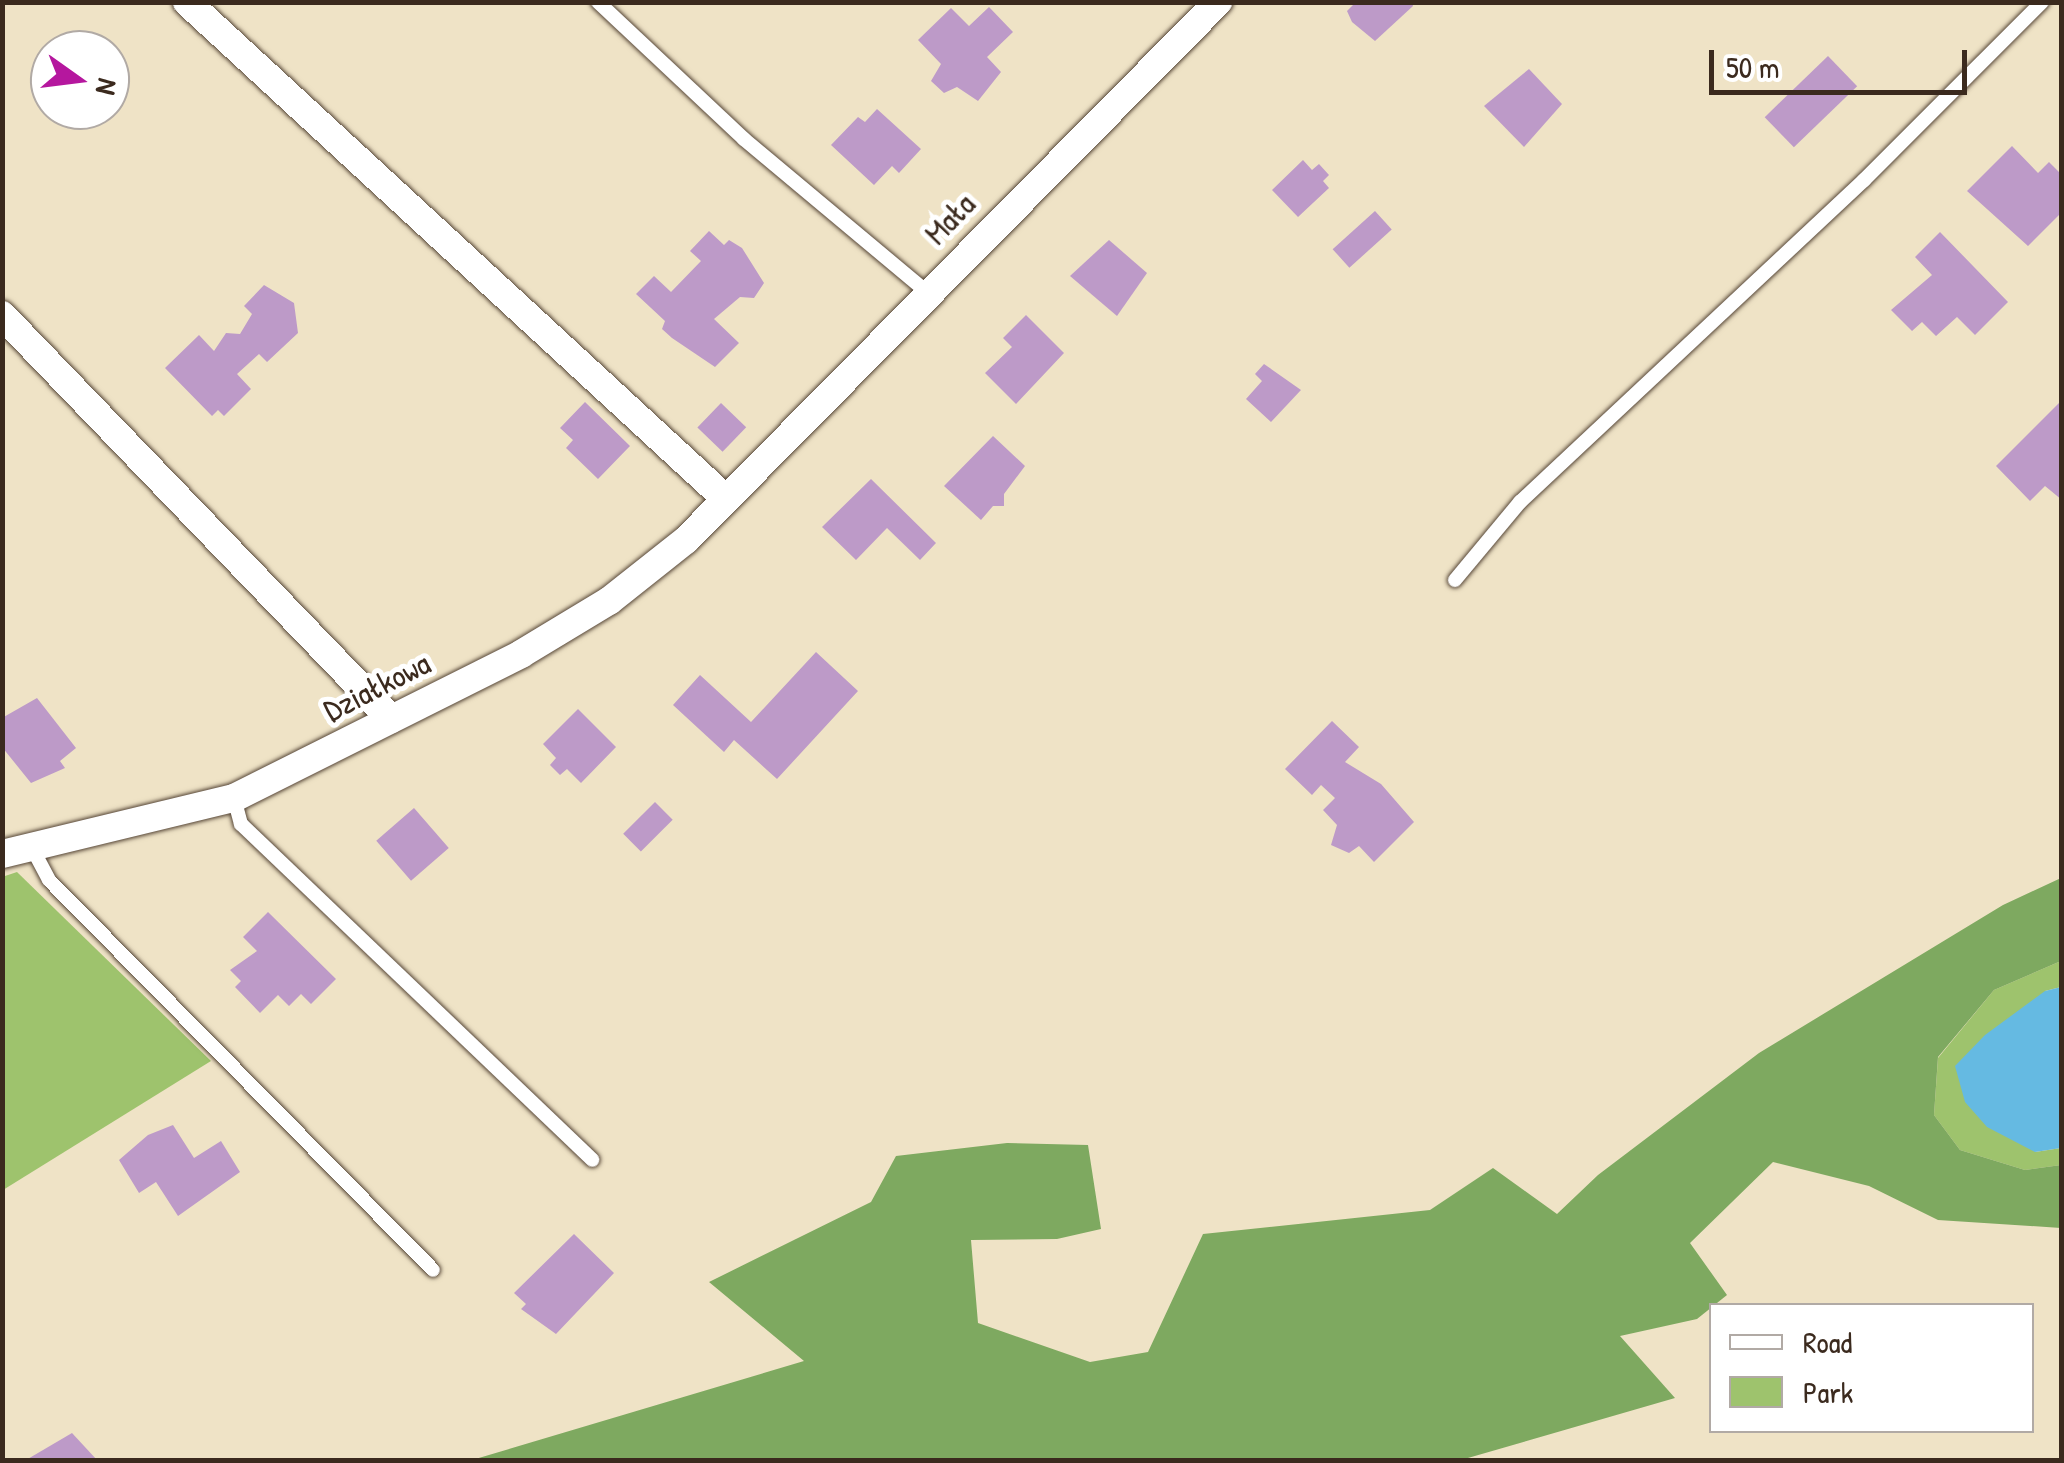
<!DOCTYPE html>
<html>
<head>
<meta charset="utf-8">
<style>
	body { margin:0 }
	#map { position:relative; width:2064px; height:1463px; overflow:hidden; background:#efe3c6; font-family:"Patrick Hand",sans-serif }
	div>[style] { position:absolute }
	.green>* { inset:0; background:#9ec36d }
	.forest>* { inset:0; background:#7ea960 }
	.water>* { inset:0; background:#65bae2 }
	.building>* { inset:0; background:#bd9ac8; transform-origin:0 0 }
	.roads { filter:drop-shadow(0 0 2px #564637) drop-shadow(0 0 2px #564637) }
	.lane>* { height:14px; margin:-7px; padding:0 7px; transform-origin:7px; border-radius:7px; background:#fff }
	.street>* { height:28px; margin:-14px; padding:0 14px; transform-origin:14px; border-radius:14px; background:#fff }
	span { translate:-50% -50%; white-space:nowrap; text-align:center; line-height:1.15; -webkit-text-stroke:10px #fff; paint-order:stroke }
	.street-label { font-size:32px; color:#3b2a1e }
	.frame { position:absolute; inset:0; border:5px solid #3b2a1e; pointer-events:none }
	.legend { position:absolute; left:1709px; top:1303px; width:325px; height:130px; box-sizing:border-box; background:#fff; border:2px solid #b1aaa5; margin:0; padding:12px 18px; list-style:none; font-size:30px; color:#3b2a1e }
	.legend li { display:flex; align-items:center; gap:20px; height:50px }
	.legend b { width:50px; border:2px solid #b1aaa5 }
	.north { position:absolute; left:30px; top:30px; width:100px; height:100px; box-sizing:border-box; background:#fff; border:2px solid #b1aaa5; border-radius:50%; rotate:104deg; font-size:28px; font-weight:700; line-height:40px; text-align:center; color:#3b2a1e }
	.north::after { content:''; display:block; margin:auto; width:35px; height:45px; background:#b5179e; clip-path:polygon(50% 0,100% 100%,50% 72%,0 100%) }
	.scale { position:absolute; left:1709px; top:50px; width:258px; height:45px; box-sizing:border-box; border:5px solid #3b2a1e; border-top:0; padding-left:12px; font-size:30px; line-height:35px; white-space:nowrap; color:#3b2a1e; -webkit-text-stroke:8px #fff; paint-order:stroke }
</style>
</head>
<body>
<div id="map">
	<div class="green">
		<div style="clip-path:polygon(17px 872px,211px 1061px,3px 1190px,2px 877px)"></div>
		<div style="clip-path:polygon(2061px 961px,2061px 987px,2045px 991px,2035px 1152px,2061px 1148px,2061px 1165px,2025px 1170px,1960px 1150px,1934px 1115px,1938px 1058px,1994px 990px)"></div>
	</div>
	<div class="forest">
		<div style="clip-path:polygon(2061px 878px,2061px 961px,1994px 990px,1938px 1057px,1934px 1115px,1960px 1150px,2025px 1170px,2061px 1165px,2061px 1228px,1938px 1220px,1869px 1186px,1773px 1162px,1690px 1243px,1727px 1295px,1697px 1319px,1620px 1336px,1675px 1398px,1461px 1460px,472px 1460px,804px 1361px,709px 1282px,871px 1202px,896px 1156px,1007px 1143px,1088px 1145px,1101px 1229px,1057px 1239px,971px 1240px,978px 1323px,1090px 1362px,1148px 1352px,1203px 1234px,1430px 1210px,1493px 1168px,1557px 1214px,1598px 1175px,1759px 1053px,2003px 905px)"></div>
	</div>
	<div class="water">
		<div style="clip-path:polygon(2061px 987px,2061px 1148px,2035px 1152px,1987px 1127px,1965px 1102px,1955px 1066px,1985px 1035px,2045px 991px)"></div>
	</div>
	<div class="building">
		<div style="clip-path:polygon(1356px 2px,1412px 2px,1413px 6px,1375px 41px,1352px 22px,1347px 11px)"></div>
		<div style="clip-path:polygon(989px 7px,1013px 32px,987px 57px,1001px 72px,978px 101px,957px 87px,944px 93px,931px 81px,941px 64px,918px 40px,951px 8px,969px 26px)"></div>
		<div style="left:1828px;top:56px;width:42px;height:88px;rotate:46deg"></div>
		<div style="clip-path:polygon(1529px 69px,1562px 104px,1524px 147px,1484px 106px)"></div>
		<div style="clip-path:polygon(877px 109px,921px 149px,899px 173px,892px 166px,874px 185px,831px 145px,858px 117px,865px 122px)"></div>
		<div style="clip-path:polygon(2012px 146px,2038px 173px,2049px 162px,2062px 175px,2062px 212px,2028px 246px,1967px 191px)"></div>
		<div style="clip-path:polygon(1303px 160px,1312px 170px,1319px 164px,1329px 175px,1323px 181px,1329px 188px,1298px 217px,1272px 190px)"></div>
		<div style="left:1375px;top:211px;width:25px;height:57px;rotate:48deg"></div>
		<div style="clip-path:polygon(709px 231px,724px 245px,729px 240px,742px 248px,764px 283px,754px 298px,740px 297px,714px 319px,739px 343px,715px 367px,672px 338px,662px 329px,665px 321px,636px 294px,654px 276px,671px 292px,701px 261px,690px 251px)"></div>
		<div style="clip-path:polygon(1940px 232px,2008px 302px,1975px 335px,1957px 317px,1936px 336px,1922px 322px,1912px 331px,1891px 310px,1932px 275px,1915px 257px)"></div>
		<div style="clip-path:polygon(1109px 240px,1147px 273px,1117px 316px,1070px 276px)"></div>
		<div style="clip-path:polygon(264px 285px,294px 303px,298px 333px,267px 362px,259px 354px,237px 374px,251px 389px,224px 416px,218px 410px,212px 416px,165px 368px,199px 335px,214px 351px,226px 333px,240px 334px,252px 314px,244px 306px)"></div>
		<div style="clip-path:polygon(1026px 315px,1064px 353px,1016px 404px,985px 373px,1012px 347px,1003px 338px)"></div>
		<div style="clip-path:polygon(1264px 364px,1301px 390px,1271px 422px,1246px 399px,1262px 381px,1255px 374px)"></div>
		<div style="clip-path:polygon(2062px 400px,2062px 500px,2045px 486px,2030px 501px,1996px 466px)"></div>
		<div style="clip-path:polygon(585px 402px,630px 446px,598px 479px,566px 448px,573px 440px,560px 428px)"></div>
		<div style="left:721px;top:403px;width:35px;height:34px;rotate:44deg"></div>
		<div style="clip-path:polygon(993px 436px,1025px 466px,1004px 494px,1004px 506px,993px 506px,981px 520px,944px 486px)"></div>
		<div style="clip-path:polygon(871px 479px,936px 543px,920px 560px,887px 528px,856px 560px,822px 527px)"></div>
		<div style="clip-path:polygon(816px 652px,858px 691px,777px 779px,734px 740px,724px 752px,673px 705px,700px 675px,751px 722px)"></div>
		<div style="clip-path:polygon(37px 698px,76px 748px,60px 761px,65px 768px,31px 783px,2px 747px,2px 718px)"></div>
		<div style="clip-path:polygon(578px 709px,616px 747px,581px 783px,567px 769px,560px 775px,550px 765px,556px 758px,543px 744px)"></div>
		<div style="clip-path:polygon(1332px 721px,1359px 747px,1345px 762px,1381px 784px,1414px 822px,1374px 862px,1359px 846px,1349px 853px,1331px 845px,1337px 825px,1323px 810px,1335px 798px,1321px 785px,1312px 795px,1285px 769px)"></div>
		<div style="left:655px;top:802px;width:25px;height:45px;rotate:45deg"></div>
		<div style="left:414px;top:808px;width:53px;height:50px;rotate:49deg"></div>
		<div style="clip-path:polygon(268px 912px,336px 979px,311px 1004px,301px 994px,289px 1006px,278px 995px,260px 1013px,235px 987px,241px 981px,230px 970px,257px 951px,243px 937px)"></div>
		<div style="clip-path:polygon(173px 1125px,194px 1158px,221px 1141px,240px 1172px,178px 1216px,156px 1182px,139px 1193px,119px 1160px,148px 1135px)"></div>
		<div style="clip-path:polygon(574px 1234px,614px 1273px,556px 1334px,521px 1309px,526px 1304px,514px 1293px)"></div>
		<div style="clip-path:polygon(72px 1433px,97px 1460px,26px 1460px)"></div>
	</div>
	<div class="roads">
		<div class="lane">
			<div style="left:598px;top:2px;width:200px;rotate:43.2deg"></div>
			<div style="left:744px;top:139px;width:239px;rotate:39.9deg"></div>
			<div style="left:1455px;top:580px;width:102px;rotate:-50.2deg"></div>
			<div style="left:1520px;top:502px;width:471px;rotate:-43.1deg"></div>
			<div style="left:1864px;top:180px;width:252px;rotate:-45deg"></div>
			<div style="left:234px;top:798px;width:27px;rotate:75deg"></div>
			<div style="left:241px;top:824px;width:486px;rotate:43.7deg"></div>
			<div style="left:31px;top:846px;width:38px;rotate:62deg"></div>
			<div style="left:49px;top:880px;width:547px;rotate:45.44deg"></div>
		</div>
		<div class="street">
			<div style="left:187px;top:2px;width:733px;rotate:42.68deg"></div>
			<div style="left:2px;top:315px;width:561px;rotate:46.08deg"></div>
			<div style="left:2px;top:854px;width:239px;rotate:-13.6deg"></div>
			<div style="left:234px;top:798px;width:321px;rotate:-26.6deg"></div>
			<div style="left:521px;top:654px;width:103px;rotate:-31.1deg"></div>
			<div style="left:609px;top:601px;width:98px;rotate:-38.4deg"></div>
			<div style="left:686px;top:540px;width:757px;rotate:-45.32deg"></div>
		</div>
	</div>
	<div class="street-label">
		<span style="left:950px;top:219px;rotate:-46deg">Mała</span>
		<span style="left:377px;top:687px;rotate:-27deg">Działkowa</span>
	</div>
	<div class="frame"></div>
	<ul class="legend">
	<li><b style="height:12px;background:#fff"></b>Road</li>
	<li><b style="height:28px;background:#9ec36d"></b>Park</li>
	</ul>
	<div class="north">N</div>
	<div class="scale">50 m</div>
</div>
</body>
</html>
